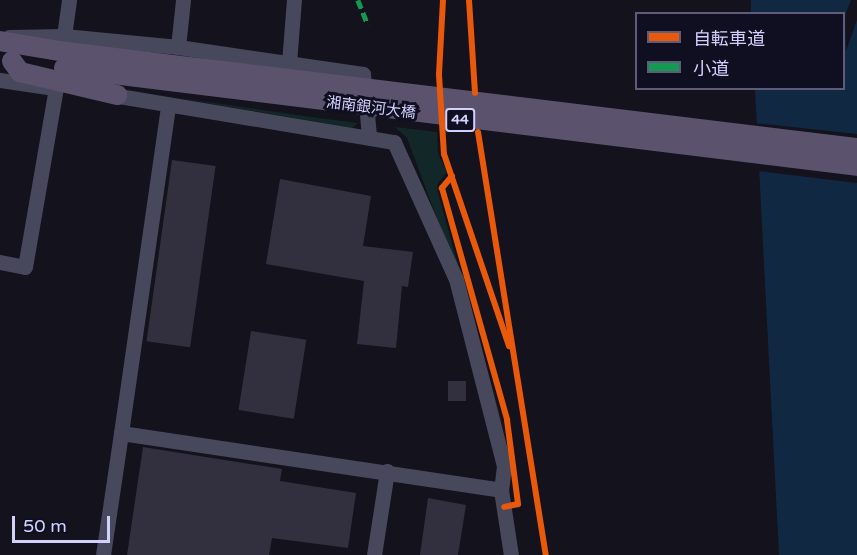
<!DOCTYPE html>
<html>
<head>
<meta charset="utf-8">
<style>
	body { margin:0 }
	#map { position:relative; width:857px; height:555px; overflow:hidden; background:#14121d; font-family:"Varela Round","Noto Sans JP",sans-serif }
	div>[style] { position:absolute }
	.green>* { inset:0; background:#122727 }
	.water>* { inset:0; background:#112843 }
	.pier>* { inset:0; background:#14121d }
	.building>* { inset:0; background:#32303f; transform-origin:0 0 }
	.minor>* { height:15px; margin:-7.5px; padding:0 7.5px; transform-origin:7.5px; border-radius:7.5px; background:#48485d }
	.major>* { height:20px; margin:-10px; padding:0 10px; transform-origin:10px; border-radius:10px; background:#5b536e }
	.major-bridge>* { height:20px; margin:-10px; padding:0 10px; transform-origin:10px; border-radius:10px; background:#5b536e }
	.quiet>* { height:4.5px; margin-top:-2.25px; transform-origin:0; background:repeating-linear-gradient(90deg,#139951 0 9px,transparent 0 13.5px) }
	.cycleway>* { height:6px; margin:-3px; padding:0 3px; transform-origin:3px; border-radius:3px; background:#e8590c }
	span { translate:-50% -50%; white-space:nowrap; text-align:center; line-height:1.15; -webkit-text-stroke:6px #100e21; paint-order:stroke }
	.shield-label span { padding:2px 4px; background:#100e21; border:2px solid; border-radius:4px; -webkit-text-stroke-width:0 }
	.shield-label { font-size:14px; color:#d3d1fc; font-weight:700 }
	.street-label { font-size:15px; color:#d3d1fc }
	.legend { position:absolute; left:635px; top:12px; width:210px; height:78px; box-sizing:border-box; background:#100e21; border:2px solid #5e5c79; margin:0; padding:8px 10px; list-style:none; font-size:18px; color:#d3d1fc }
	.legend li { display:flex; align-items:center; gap:12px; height:30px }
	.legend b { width:30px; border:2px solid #5e5c79 }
	.scale { position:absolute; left:12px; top:516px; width:98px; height:27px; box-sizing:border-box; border:3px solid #d3d1fc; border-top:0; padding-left:8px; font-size:18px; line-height:21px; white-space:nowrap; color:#d3d1fc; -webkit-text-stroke:4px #100e21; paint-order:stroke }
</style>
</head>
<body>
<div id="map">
	<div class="green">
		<div style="clip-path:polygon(172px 97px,319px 118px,358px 123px,352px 128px)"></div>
		<div style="clip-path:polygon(395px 127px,437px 132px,438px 154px,447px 172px,437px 185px,438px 193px,506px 437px,452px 259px,407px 138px)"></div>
	</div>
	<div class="water">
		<div style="clip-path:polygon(751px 0,851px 0,845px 15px,846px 51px,857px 20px,857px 555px,779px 555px,755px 89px,844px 88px,844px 14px,751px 13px)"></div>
	</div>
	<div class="pier">
		<div style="clip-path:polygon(754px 123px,857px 134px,857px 183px,757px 171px)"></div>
	</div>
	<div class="building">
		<div style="left:172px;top:160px;width:44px;height:183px;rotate:8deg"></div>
		<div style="clip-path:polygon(280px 179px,371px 196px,363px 246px,413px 252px,408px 287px,402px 286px,396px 348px,357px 344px,364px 281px,266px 264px)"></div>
		<div style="left:251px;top:331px;width:56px;height:80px;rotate:9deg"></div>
		<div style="left:448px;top:381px;width:18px;height:20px"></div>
		<div style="clip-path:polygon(143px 447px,282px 469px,280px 481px,356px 493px,348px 548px,272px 538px,269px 555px,127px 555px)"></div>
		<div style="clip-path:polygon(428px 498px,466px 505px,458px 555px,420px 555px)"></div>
	</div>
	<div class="minor">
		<div style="left:64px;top:36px;width:36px;rotate:-82deg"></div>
		<div style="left:9px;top:37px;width:55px;rotate:-1deg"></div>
		<div style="left:64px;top:36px;width:115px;rotate:5.5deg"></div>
		<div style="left:178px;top:47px;width:187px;rotate:8.3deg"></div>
		<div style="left:363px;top:74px;width:61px;rotate:84.4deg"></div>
		<div style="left:178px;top:47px;width:47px;rotate:-83.9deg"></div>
		<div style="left:289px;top:63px;width:63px;rotate:-85.5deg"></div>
		<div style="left:0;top:80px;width:48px;rotate:8.5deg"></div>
		<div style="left:107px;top:94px;width:291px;rotate:9.5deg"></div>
		<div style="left:394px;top:142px;width:150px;rotate:65.7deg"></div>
		<div style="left:456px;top:279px;width:193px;rotate:75.6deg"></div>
		<div style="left:504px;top:466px;width:24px;rotate:97deg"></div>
		<div style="left:501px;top:490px;width:66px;rotate:81.3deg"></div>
		<div style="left:0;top:262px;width:25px;rotate:11deg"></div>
		<div style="left:25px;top:267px;width:182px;rotate:-80.2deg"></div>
		<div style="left:121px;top:433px;width:330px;rotate:-81.8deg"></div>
		<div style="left:103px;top:555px;width:123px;rotate:-81.6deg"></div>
		<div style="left:121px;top:433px;width:384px;rotate:8.5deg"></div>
		<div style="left:374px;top:555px;width:85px;rotate:-81.2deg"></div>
	</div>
	<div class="major">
		<div style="left:0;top:41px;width:67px;rotate:9.5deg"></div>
		<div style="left:12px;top:61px;width:14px;rotate:54deg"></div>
		<div style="left:20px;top:72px;width:100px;rotate:13.3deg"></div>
	</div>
	<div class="major-bridge">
		<div style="left:66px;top:52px;width:797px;rotate:6.92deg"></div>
		<div style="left:64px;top:68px;width:799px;rotate:7.04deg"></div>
	</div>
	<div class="quiet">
		<div style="left:358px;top:0;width:27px;rotate:68deg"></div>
	</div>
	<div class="cycleway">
		<div style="left:443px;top:0;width:75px;rotate:93.1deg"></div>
		<div style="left:439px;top:75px;width:79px;rotate:86.4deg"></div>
		<div style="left:444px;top:154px;width:203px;rotate:71.3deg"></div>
		<div style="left:469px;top:0;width:93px;rotate:86.3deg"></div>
		<div style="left:478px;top:132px;width:428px;rotate:80.9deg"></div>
		<div style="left:452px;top:176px;width:16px;rotate:130deg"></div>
		<div style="left:442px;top:188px;width:241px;rotate:74.3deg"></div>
		<div style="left:507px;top:420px;width:85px;rotate:82.5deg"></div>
		<div style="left:518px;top:504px;width:14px;rotate:168deg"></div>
	</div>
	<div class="shield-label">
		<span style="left:460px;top:120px">44</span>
	</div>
	<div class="street-label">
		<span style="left:371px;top:108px;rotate:7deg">湘南銀河大橋</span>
	</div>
	<ul class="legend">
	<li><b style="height:8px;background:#e8590c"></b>自転車道</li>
	<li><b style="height:8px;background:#139951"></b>小道</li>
	</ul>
	<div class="scale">50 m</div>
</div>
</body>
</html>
